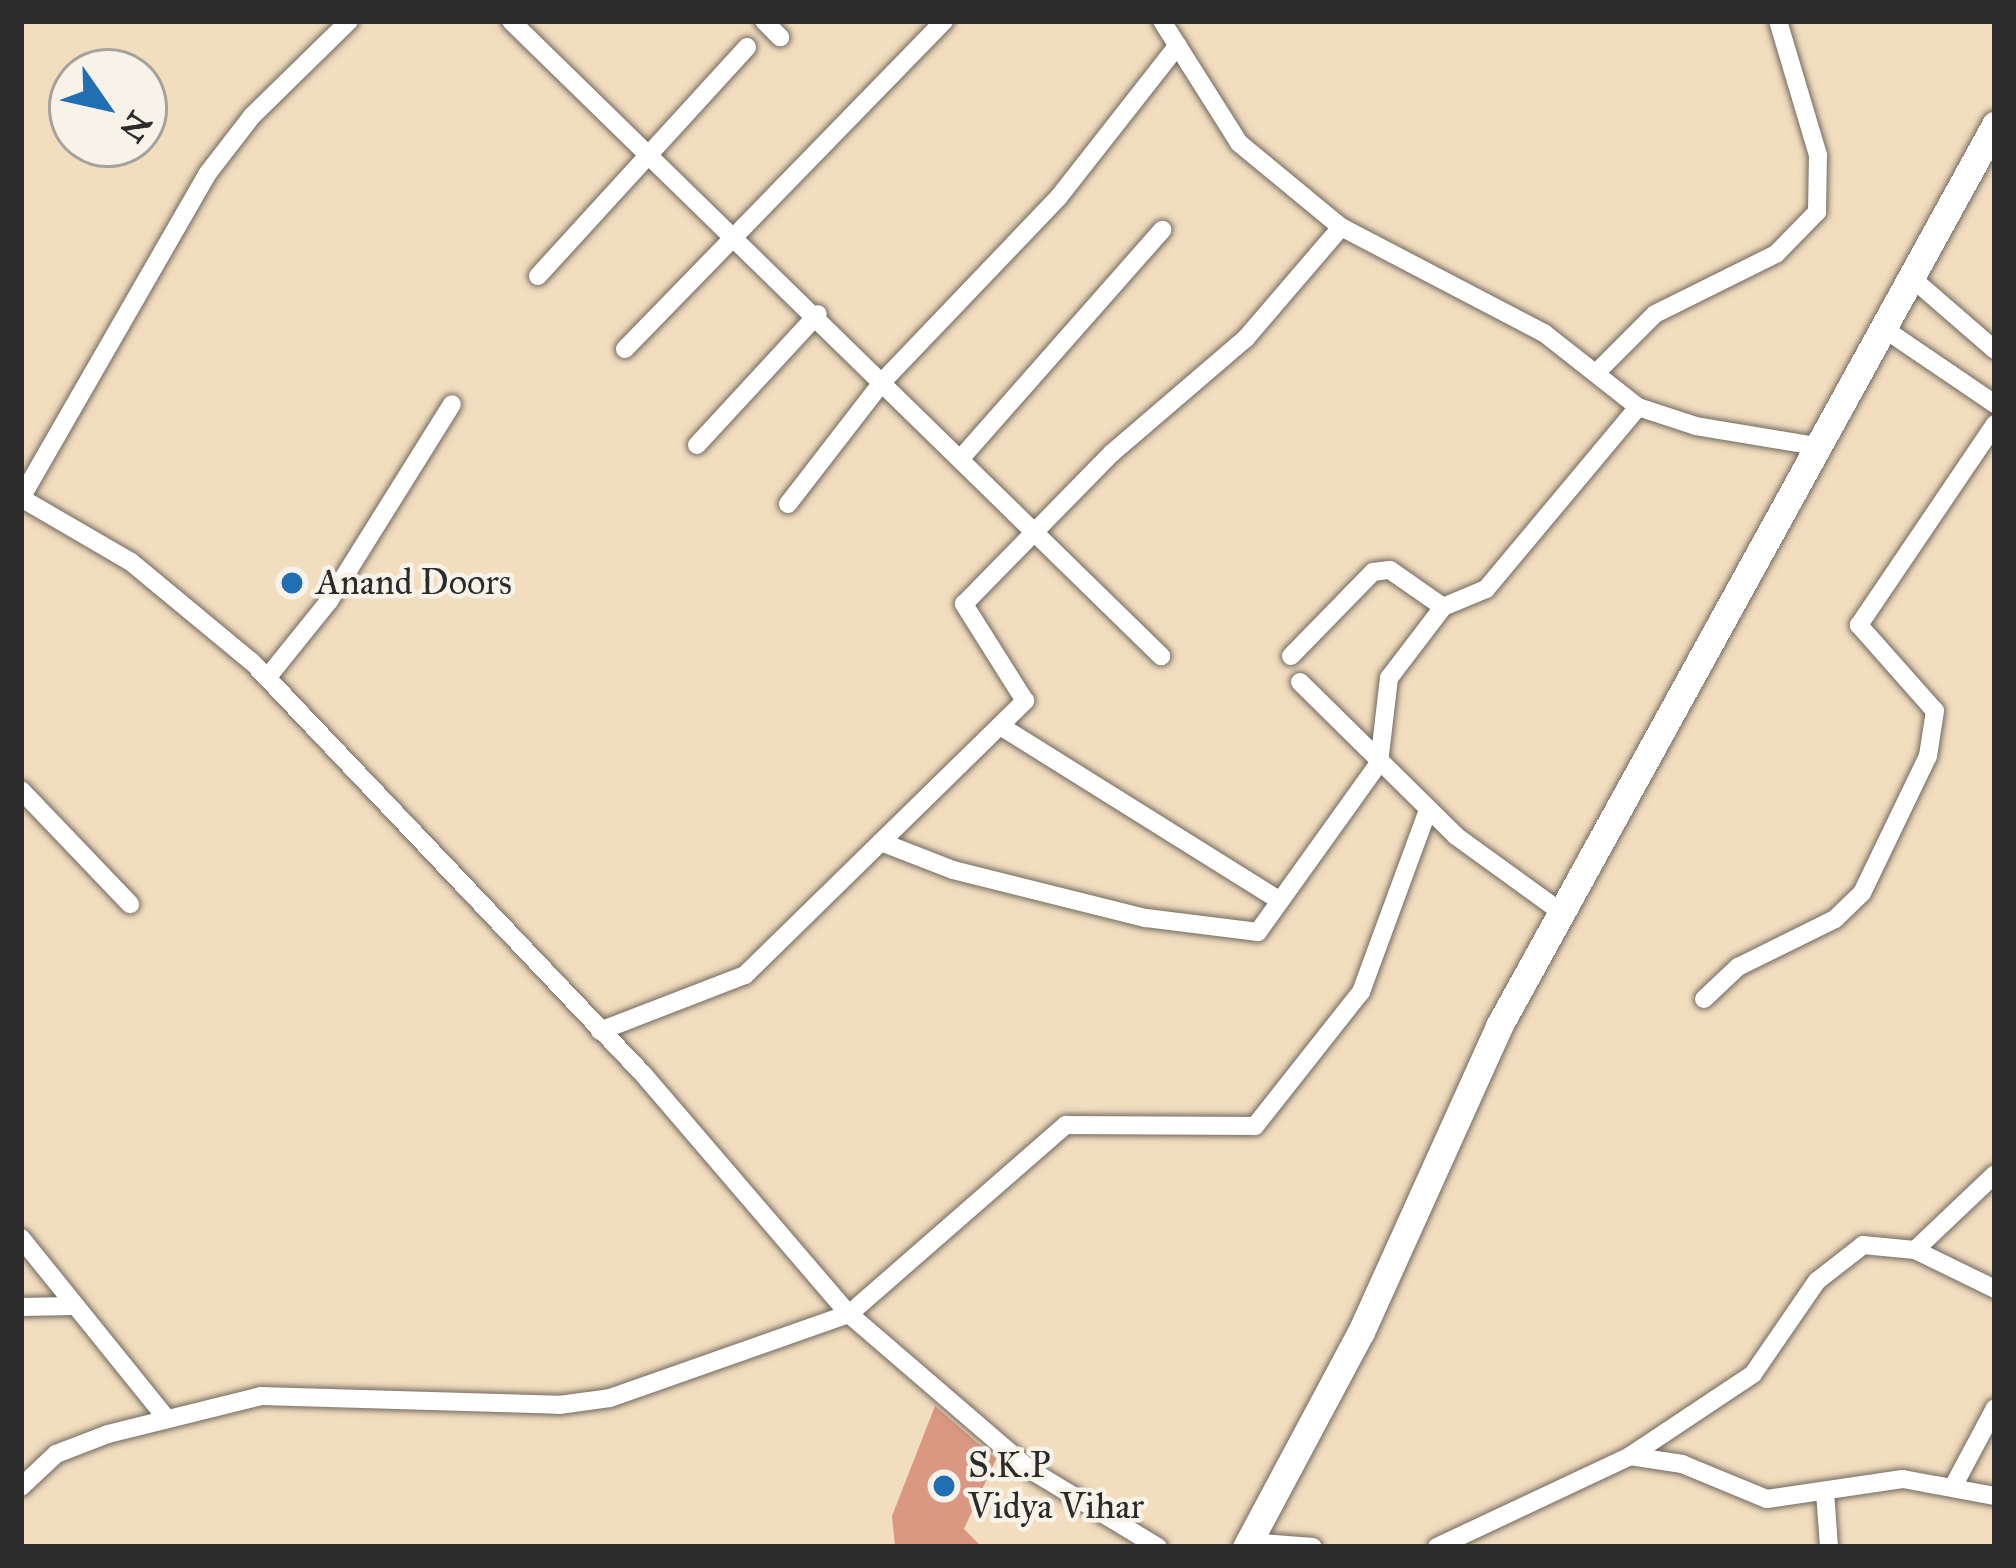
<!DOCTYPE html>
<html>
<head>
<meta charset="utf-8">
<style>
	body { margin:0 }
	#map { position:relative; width:2016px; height:1568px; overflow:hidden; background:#f3ddbf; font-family:"IM FELL Great Primer",serif }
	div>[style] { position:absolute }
	.building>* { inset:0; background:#da9882 }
	.roads { filter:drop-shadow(0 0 3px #71695f) drop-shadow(0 0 3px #71695f) }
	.minor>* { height:18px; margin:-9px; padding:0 9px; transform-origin:9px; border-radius:9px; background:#fff }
	.secondary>* { height:27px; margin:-13.5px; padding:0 13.5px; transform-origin:13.5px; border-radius:13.5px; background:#fff }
	.dots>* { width:33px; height:33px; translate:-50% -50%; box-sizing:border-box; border:6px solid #f7f3e8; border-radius:50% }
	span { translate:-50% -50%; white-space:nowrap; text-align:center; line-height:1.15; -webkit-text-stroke:9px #f7f3e8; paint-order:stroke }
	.poi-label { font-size:36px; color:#2b2b2b }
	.left { translate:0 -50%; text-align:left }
	.frame { position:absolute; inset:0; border:24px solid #2b2b2b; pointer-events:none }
	.north { position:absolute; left:48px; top:48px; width:120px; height:120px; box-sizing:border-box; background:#f7f3e8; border:3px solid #a5a39c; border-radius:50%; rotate:124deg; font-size:33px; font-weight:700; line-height:48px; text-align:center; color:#2b2b2b }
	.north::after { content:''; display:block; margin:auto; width:42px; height:54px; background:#1f6fb2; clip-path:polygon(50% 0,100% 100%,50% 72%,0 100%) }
</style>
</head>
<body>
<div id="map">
	<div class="building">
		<div style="clip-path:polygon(935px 1406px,996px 1459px,964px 1529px,982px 1547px,895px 1547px,892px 1516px)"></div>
	</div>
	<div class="roads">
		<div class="minor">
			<div style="left:511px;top:21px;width:909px;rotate:44.33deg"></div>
			<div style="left:764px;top:21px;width:23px;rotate:45deg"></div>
			<div style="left:1162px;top:21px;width:144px;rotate:57.7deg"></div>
			<div style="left:1239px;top:143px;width:132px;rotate:39.5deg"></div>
			<div style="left:1341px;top:227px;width:229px;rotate:27.6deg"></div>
			<div style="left:1544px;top:333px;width:120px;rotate:38.2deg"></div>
			<div style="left:1638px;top:407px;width:61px;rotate:18.1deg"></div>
			<div style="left:1696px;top:426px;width:127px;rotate:9.5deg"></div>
			<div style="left:538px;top:276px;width:310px;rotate:-47.6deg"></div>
			<div style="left:1913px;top:279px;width:108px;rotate:40.9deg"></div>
			<div style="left:1883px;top:328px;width:135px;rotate:34.2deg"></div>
			<div style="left:625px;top:349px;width:458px;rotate:-45.8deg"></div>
			<div style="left:1599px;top:370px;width:79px;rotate:-45deg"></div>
			<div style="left:1655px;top:314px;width:135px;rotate:-26.4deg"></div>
			<div style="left:1776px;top:254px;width:59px;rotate:-45.7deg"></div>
			<div style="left:1817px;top:212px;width:57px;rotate:-89deg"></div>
			<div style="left:1818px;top:155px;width:140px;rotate:-106.6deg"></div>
			<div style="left:697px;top:445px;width:178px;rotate:-47.3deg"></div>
			<div style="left:962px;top:457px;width:303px;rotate:-48.6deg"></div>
			<div style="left:21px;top:498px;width:127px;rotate:30.2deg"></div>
			<div style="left:131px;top:562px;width:157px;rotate:39.6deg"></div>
			<div style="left:252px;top:662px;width:568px;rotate:46.5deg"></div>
			<div style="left:643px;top:1074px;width:316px;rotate:49.4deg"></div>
			<div style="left:849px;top:1314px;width:238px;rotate:40.7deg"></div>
			<div style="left:1029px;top:1469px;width:151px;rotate:31.2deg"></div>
			<div style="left:21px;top:498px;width:375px;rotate:-60.1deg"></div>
			<div style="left:208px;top:173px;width:72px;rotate:-52.3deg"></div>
			<div style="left:252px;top:116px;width:136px;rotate:-44.4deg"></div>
			<div style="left:788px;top:504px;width:157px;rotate:-52.3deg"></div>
			<div style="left:884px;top:380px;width:252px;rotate:-46.3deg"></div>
			<div style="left:1058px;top:198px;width:194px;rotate:-51.9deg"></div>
			<div style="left:1291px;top:656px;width:117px;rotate:-45.7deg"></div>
			<div style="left:1373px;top:572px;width:17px;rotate:-7deg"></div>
			<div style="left:1390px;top:570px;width:65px;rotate:34.9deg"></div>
			<div style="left:1443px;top:607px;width:47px;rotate:-22.7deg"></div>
			<div style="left:1486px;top:589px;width:237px;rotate:-50.1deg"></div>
			<div style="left:267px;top:678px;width:99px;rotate:-51.2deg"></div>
			<div style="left:329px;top:601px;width:232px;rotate:-58deg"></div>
			<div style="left:1300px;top:682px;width:219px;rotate:44.6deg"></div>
			<div style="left:1456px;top:836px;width:130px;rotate:35.9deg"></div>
			<div style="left:1002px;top:727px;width:328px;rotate:32deg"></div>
			<div style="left:21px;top:790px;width:158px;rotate:46.3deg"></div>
			<div style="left:881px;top:842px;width:202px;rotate:-44.4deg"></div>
			<div style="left:1025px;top:701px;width:115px;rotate:-122.2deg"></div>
			<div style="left:964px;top:604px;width:211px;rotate:-45.6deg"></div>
			<div style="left:1112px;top:453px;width:177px;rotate:-40.6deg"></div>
			<div style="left:1246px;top:338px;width:146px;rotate:-49.4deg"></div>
			<div style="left:1704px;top:999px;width:47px;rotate:-43.3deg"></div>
			<div style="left:1738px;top:967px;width:108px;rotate:-26.3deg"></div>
			<div style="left:1835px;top:919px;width:37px;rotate:-44deg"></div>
			<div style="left:1862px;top:893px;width:152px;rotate:-64.3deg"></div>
			<div style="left:1928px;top:756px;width:46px;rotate:-81.2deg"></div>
			<div style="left:1935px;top:711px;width:115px;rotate:-131.5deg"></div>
			<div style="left:1859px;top:625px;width:243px;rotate:-55.9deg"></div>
			<div style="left:600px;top:1031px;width:155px;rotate:-21.1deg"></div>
			<div style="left:745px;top:975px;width:190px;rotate:-44.4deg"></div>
			<div style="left:881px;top:842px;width:77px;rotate:21.3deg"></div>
			<div style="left:953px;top:870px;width:199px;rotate:14deg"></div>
			<div style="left:1146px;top:918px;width:113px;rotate:7.1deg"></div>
			<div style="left:1258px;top:932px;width:208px;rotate:-54.4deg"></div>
			<div style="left:1379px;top:763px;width:86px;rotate:-83.3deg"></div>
			<div style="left:1389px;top:678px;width:89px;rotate:-52.7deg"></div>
			<div style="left:21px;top:1238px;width:233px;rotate:51.1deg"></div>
			<div style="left:1915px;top:1250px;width:110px;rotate:-43.5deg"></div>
			<div style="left:21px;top:1307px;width:52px;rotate:-1.1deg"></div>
			<div style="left:1630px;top:1456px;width:148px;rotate:-33.7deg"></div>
			<div style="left:1753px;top:1374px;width:113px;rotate:-55.5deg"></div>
			<div style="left:1817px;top:1281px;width:58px;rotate:-38deg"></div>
			<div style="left:1863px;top:1245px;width:52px;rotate:5.5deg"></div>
			<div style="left:1915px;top:1250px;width:89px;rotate:26deg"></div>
			<div style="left:1955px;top:1483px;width:85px;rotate:-61.9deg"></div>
			<div style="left:21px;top:1487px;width:48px;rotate:-43.3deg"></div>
			<div style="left:56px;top:1454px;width:56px;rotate:-21deg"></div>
			<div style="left:108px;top:1434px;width:158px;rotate:-13.9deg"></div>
			<div style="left:261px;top:1396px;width:298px;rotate:1.7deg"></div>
			<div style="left:559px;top:1405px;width:51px;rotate:-7.8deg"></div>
			<div style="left:610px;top:1398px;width:253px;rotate:-19.4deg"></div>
			<div style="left:849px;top:1314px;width:288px;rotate:-41.1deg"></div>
			<div style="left:1066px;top:1125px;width:189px;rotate:0.3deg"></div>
			<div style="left:1255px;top:1126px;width:171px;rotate:-51.7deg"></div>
			<div style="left:1361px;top:992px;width:194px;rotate:-69.8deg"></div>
			<div style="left:1825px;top:1492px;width:55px;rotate:85.8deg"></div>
			<div style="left:1249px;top:1542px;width:64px;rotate:4.5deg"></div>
			<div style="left:1437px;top:1547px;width:213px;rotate:-25.2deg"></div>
			<div style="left:1630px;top:1456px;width:53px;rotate:8.7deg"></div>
			<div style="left:1682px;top:1464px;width:92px;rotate:22.4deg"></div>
			<div style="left:1767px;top:1499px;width:137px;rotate:-8.4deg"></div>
			<div style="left:1903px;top:1479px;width:94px;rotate:10.5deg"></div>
		</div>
		<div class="secondary">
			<div style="left:1246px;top:1547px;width:244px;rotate:-61.9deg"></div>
			<div style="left:1361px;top:1332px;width:336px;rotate:-65.7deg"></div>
			<div style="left:1499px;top:1026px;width:1029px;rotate:-61.17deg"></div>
		</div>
	</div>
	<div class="dots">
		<div style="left:292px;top:583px;background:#1f6fb2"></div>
		<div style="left:944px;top:1486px;background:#1f6fb2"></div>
	</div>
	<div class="poi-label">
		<span class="left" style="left:316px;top:583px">Anand Doors</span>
		<span class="left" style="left:968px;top:1486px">S.K.P<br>Vidya Vihar</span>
	</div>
	<div class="frame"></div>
	<div class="north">N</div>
</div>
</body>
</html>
